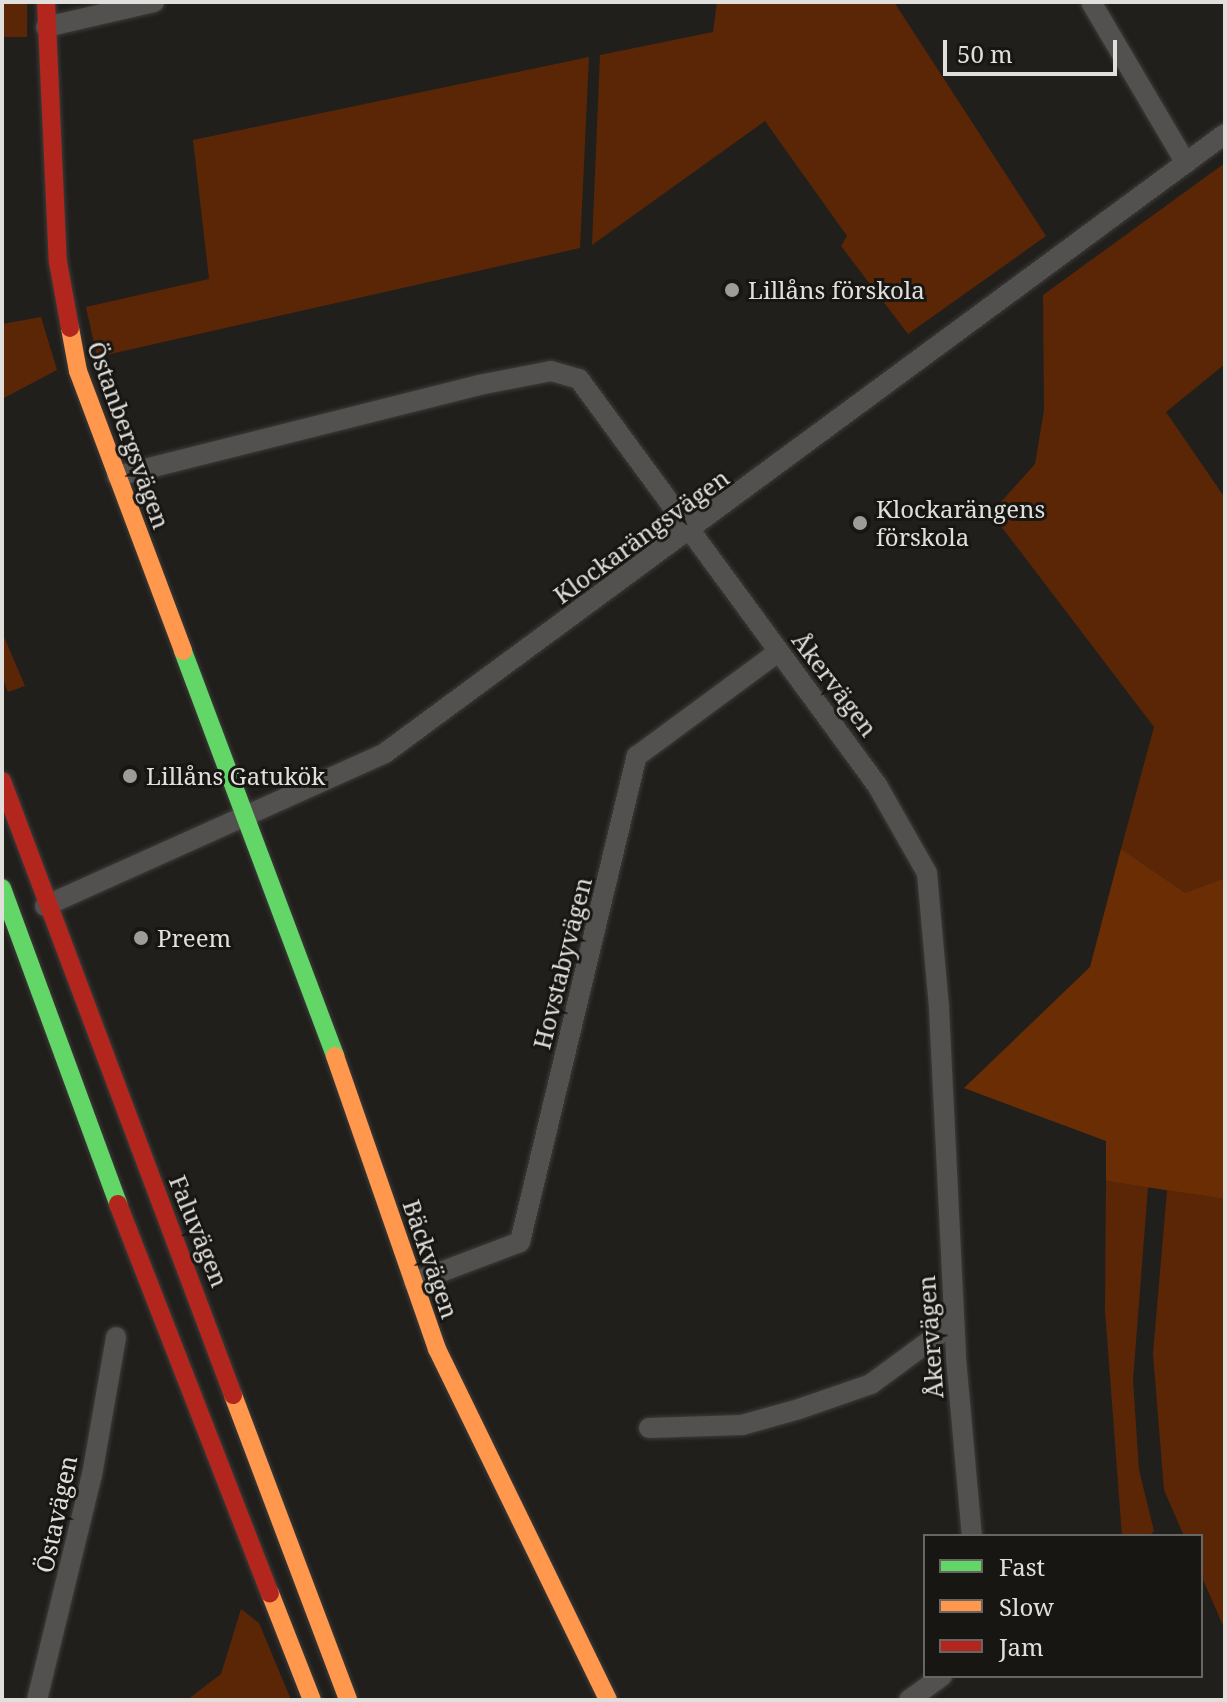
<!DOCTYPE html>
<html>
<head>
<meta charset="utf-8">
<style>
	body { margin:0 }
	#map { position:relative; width:1227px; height:1702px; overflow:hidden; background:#211f1c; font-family:"Noto Serif",serif }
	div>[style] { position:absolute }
	.green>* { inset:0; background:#5b2606; transform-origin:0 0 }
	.forest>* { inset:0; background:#6b2d04 }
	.roads { filter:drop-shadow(0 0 2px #3d3c3a) drop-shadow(0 0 2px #3d3c3a) }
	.street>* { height:20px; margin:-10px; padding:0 10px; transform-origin:10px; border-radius:10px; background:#525150 }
	.fast>* { height:18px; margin:-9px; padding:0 9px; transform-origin:9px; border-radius:9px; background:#63d668 }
	.slow>* { height:18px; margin:-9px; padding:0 9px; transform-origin:9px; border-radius:9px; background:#ff974d }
	.jam>* { height:18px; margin:-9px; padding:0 9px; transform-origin:9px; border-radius:9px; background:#b3261e }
	.dots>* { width:22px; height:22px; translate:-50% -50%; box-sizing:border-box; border:4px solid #181612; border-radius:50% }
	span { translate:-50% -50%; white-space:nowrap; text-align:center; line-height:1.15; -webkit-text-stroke:6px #181612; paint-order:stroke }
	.poi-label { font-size:24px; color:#e0dfdc }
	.left { translate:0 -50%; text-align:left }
	.street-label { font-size:24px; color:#e0dfdc }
	.frame { position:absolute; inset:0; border:4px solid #e0dfdc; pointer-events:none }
	.legend { position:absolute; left:923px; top:1534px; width:280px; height:144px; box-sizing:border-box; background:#181612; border:2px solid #686663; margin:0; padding:10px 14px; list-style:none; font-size:24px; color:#e0dfdc }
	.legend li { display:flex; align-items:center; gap:16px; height:40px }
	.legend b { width:40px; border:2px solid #686663 }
	.scale { position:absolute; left:943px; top:40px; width:174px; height:36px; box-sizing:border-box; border:4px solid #e0dfdc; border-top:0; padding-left:10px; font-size:24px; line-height:28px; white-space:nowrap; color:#e0dfdc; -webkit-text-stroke:6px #181612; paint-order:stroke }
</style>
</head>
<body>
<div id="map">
	<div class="green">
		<div style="left:2px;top:2px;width:25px;height:35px"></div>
		<div style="clip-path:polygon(717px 2px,894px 2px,1046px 236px,908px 334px,841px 246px,847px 236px,765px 121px,592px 245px,600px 55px,713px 32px)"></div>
		<div style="clip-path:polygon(589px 57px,580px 248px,97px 357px,86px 307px,209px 279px,193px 140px)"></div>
		<div style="clip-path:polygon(1225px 163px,1225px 364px,1166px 412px,1225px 498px,1225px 878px,1185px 894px,1121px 849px,1154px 727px,991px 513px,1035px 464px,1044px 410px,1043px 295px)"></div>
		<div style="clip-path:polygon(41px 317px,57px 370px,2px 399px,2px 324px)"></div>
		<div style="clip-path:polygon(2px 632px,25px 686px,8px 692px,2px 677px)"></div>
		<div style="clip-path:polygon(1106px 1181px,1148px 1187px,1133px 1380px,1139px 1470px,1154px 1531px,1149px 1536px,1122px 1536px,1105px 1310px)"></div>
		<div style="clip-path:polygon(1167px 1190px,1225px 1199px,1225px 1630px,1201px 1575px,1201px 1536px,1184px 1536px,1164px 1490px,1153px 1354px)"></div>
		<div style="clip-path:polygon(241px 1609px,259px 1623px,291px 1700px,187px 1700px,221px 1674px)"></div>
	</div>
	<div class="forest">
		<div style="clip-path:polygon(1121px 849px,1185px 893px,1225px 878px,1225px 1199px,1106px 1181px,1106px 1141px,964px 1088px,1090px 967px)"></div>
	</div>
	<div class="roads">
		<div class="street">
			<div style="left:1091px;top:2px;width:187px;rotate:59.5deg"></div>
			<div style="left:46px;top:27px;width:111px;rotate:-13deg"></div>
			<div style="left:117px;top:476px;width:373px;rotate:-14.1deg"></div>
			<div style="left:479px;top:385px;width:73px;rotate:-11deg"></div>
			<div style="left:551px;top:371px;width:29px;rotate:16deg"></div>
			<div style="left:579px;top:379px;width:504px;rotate:53.72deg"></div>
			<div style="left:877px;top:785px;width:101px;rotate:60.4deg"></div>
			<div style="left:927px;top:873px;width:136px;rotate:84.9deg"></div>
			<div style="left:939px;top:1008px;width:350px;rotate:87.2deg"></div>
			<div style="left:956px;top:1358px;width:179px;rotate:84.9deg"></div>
			<div style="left:45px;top:906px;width:373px;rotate:-24.2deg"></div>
			<div style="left:385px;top:753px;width:1043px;rotate:-36.39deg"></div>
			<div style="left:414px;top:1282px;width:113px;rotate:-20.7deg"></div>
			<div style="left:520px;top:1242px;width:500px;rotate:-76.5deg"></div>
			<div style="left:637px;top:756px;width:175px;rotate:-36.4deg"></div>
			<div style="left:649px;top:1428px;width:93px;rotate:-1.8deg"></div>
			<div style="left:742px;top:1425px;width:59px;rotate:-15.7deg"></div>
			<div style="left:799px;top:1409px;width:76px;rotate:-19.1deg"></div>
			<div style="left:871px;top:1384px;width:103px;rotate:-36.3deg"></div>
			<div style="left:37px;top:1700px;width:232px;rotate:-76.3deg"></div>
			<div style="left:92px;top:1475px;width:140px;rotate:-80.1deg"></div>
			<div style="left:909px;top:1700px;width:41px;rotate:-36deg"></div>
		</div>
		<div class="fast">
			<div style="left:183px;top:651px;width:433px;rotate:69.4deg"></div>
			<div style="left:2px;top:888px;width:337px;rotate:69.8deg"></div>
		</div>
		<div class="slow">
			<div style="left:70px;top:328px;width:44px;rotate:79.5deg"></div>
			<div style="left:78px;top:371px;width:299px;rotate:69.4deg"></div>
			<div style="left:335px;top:1056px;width:310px;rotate:70.8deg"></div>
			<div style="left:437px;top:1349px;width:390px;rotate:64deg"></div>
			<div style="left:233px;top:1395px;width:326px;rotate:69.3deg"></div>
			<div style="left:270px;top:1593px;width:115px;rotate:68.6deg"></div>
		</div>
		<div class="jam">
			<div style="left:46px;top:2px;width:260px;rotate:87.4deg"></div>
			<div style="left:58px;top:262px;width:67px;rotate:79.7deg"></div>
			<div style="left:2px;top:781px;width:656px;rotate:69.38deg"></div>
			<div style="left:118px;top:1204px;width:418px;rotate:68.7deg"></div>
		</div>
	</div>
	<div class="dots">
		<div style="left:732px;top:290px;background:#9d9c99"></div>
		<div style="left:860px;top:523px;background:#9d9c99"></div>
		<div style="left:130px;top:776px;background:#9d9c99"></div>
		<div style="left:141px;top:938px;background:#9d9c99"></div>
	</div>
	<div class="poi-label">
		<span class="left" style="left:748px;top:290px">Lillåns förskola</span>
		<span class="left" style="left:876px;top:523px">Klockarängens<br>förskola</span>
		<span class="left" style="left:146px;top:776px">Lillåns Gatukök</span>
		<span class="left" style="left:157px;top:938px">Preem</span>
	</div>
	<div class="street-label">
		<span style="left:129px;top:435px;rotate:70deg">Östanbergsvägen</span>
		<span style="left:641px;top:536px;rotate:-36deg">Klockarängsvägen</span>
		<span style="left:835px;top:684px;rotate:53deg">Åkervägen</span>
		<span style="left:562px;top:963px;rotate:-76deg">Hovstabyvägen</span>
		<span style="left:199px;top:1231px;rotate:68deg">Faluvägen</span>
		<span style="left:431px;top:1259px;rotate:71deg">Bäckvägen</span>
		<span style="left:930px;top:1337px;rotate:-94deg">Åkervägen</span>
		<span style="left:56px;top:1514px;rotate:-78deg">Östavägen</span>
	</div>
	<div class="frame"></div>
	<ul class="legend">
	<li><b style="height:10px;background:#63d668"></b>Fast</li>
	<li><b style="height:10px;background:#ff974d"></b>Slow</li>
	<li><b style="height:10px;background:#b3261e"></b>Jam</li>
	</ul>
	<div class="scale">50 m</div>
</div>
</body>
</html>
